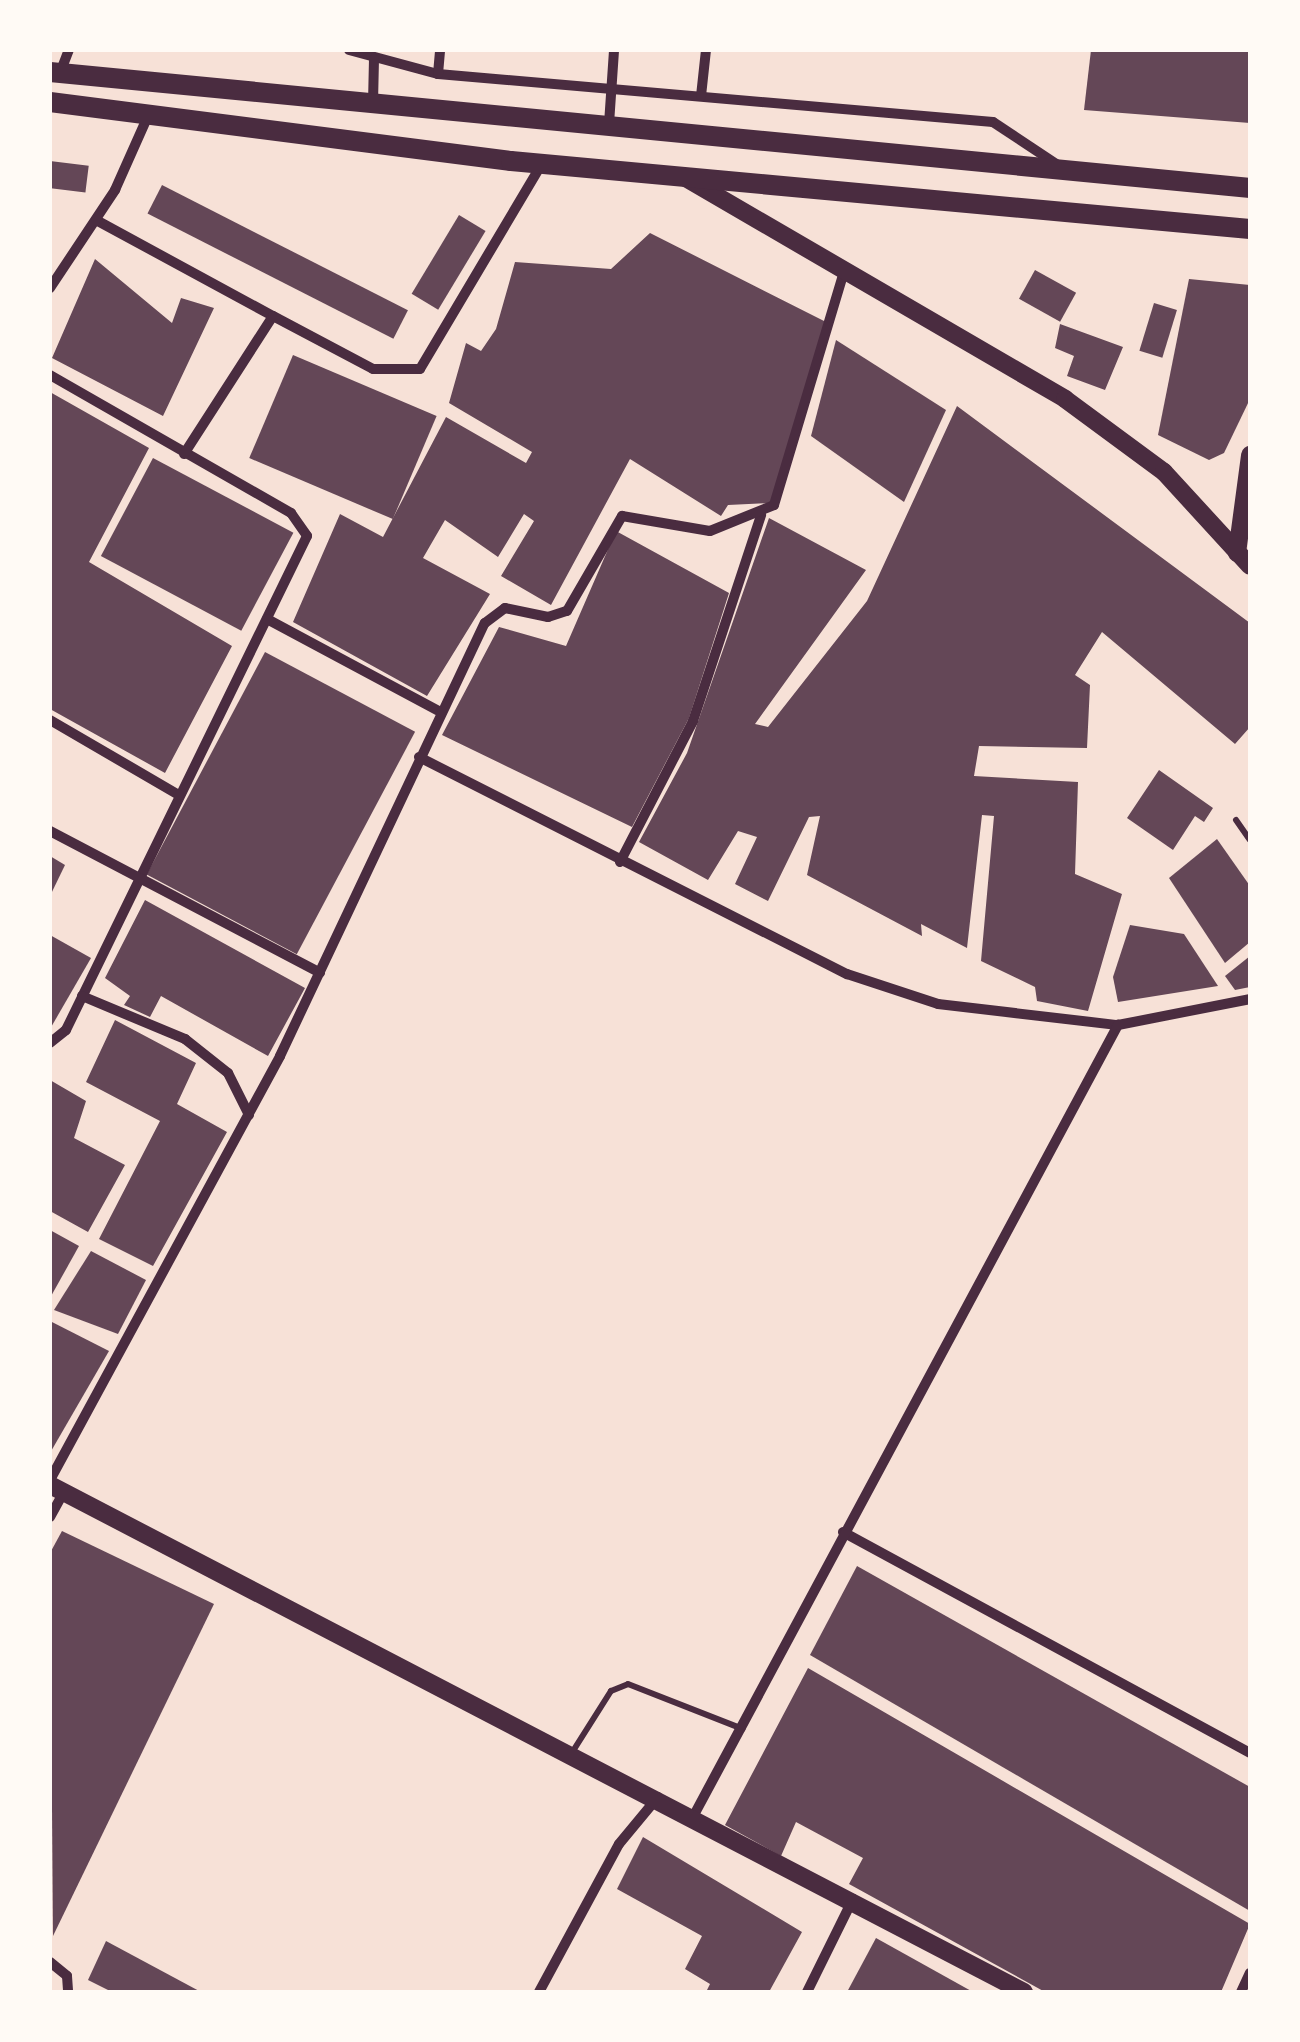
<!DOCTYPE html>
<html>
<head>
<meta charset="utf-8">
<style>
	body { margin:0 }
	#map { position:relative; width:1300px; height:2042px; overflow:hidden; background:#f7e1d7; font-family:Cabin,sans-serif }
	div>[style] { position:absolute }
	.building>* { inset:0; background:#644757; transform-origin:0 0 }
	.service>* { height:6px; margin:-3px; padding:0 3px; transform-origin:3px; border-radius:3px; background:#4a2c40 }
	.minor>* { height:10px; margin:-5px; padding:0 5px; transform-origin:5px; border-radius:5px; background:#4a2c40 }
	.tertiary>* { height:18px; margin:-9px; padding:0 9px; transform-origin:9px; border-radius:9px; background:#4a2c40 }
	.primary>* { height:20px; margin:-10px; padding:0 10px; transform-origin:10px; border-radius:10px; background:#4a2c40 }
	span { translate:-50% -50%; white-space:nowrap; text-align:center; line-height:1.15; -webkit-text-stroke:8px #fffaf5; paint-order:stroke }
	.frame { position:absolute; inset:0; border:52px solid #fffaf5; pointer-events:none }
</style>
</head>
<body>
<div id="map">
	<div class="building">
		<div style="clip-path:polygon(1091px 50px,1250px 50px,1250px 123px,1084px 110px)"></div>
		<div style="left:50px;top:161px;width:39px;height:27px;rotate:7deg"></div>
		<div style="left:162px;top:185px;width:276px;height:32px;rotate:27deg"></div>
		<div style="left:459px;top:215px;width:31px;height:92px;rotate:31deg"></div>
		<div style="clip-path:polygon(650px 233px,826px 322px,771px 503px,728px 505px,721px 516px,630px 459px,551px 605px,501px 576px,534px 521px,524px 514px,498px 557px,445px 520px,423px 558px,490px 594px,427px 696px,293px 622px,340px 514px,383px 537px,446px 417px,526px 463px,532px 452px,449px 403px,466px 343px,481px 351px,496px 329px,515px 262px,611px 269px)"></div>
		<div style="clip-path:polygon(95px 259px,172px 323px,181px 298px,214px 308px,163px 416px,52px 358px)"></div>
		<div style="left:1035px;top:270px;width:47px;height:33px;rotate:29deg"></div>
		<div style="clip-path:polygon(1189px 279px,1250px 285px,1250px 399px,1224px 453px,1209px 460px,1158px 435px)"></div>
		<div style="left:1154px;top:303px;width:24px;height:50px;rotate:17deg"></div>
		<div style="clip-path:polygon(1060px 324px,1123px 347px,1105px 390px,1067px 376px,1074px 356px,1055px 348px)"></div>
		<div style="clip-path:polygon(836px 340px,946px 410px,904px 502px,811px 436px)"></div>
		<div style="left:293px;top:355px;width:156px;height:112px;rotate:23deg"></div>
		<div style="clip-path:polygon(50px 392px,149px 448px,89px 562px,232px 646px,165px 773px,50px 709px)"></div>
		<div style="clip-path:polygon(957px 406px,1250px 623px,1250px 727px,1235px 744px,1102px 632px,1075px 675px,1090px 685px,1087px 748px,979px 746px,974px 776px,1078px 782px,1075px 874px,1122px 894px,1088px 1011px,1037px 1001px,1035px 987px,981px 961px,994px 816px,982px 815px,967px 948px,921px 924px,922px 936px,807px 875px,820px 816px,809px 817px,768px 901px,735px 884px,757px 837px,738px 831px,708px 880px,639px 842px,687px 753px,769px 518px,866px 570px,755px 724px,768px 727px,867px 601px)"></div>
		<div style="left:153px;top:458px;width:159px;height:111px;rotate:28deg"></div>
		<div style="clip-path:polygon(616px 531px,729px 593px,689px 718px,632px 827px,442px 735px,499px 627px,566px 646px)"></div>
		<div style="left:265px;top:652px;width:170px;height:252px;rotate:28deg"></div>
		<div style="clip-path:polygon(1159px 770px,1213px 808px,1204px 822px,1195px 816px,1173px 850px,1127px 818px)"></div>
		<div style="clip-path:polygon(1217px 839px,1250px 886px,1250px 942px,1225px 963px,1169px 878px)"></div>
		<div style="clip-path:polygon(50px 856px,65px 865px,50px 896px)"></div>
		<div style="clip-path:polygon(145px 900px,305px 988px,268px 1056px,161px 996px,150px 1017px,124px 1005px,130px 996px,105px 978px)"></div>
		<div style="clip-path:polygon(1130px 925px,1184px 934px,1218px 986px,1118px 1002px,1113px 977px)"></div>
		<div style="clip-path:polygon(50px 935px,91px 958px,50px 1029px)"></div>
		<div style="clip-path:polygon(1250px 956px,1250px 987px,1235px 990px,1225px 976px)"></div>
		<div style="clip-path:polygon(115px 1020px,196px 1063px,177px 1104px,227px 1132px,153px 1266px,99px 1239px,160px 1121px,86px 1082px)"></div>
		<div style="clip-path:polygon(50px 1080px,86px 1101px,74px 1138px,125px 1165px,88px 1232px,50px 1211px)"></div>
		<div style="clip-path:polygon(50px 1230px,79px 1246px,50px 1298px)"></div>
		<div style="clip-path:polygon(91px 1251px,146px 1280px,118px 1334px,54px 1310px)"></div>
		<div style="clip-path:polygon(50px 1321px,109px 1351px,50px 1453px)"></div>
		<div style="clip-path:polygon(62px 1531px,214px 1604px,53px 1936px,50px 1553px)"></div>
		<div style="clip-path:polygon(857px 1566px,1250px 1787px,1250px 1911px,810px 1655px)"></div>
		<div style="clip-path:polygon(808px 1668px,1250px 1924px,1221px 1992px,1045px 1992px,849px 1884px,863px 1858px,796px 1822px,781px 1856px,725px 1825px)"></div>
		<div style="clip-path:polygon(643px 1837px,802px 1932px,769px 1992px,706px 1992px,710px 1984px,685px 1969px,702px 1936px,617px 1889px)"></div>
		<div style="clip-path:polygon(876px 1938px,973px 1992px,847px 1992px)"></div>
		<div style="clip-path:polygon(106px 1941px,201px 1992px,112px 1992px,88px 1980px)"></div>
	</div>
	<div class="service">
		<div style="left:1236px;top:820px;width:24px;rotate:55deg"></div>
		<div style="left:573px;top:1751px;width:71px;rotate:-57.7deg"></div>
		<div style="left:611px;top:1691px;width:18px;rotate:-22deg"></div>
		<div style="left:628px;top:1684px;width:123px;rotate:21.4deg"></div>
	</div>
	<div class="minor">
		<div style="left:349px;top:50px;width:92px;rotate:15.1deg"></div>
		<div style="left:438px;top:74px;width:557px;rotate:4.94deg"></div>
		<div style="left:993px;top:122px;width:78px;rotate:33.5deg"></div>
		<div style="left:60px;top:73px;width:25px;rotate:-69deg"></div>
		<div style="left:438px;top:74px;width:24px;rotate:-85deg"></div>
		<div style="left:701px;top:96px;width:46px;rotate:-83.8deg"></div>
		<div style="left:373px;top:103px;width:44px;rotate:-88.7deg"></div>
		<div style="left:609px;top:124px;width:74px;rotate:-86.1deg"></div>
		<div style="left:96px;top:220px;width:201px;rotate:28.5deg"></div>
		<div style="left:50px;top:288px;width:118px;rotate:-56.4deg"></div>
		<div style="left:115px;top:190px;width:81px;rotate:-66deg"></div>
		<div style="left:50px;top:375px;width:278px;rotate:29.8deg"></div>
		<div style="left:291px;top:513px;width:28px;rotate:55deg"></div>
		<div style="left:307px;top:536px;width:550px;rotate:116.01deg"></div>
		<div style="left:66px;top:1030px;width:21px;rotate:141deg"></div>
		<div style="left:184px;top:454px;width:164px;rotate:-57.2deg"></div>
		<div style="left:273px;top:316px;width:113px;rotate:27.9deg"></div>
		<div style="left:373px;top:369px;width:47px"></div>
		<div style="left:420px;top:369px;width:237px;rotate:-59.3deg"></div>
		<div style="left:267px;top:619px;width:193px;rotate:28.2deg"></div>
		<div style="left:50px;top:720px;width:149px;rotate:30.2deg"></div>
		<div style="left:419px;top:757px;width:480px;rotate:26.9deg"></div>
		<div style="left:847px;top:974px;width:96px;rotate:18.2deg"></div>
		<div style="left:938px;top:1004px;width:181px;rotate:6.7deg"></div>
		<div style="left:50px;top:831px;width:305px;rotate:27.7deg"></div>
		<div style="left:620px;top:862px;width:159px;rotate:-62.6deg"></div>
		<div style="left:693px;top:721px;width:217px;rotate:-71.7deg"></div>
		<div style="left:82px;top:996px;width:112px;rotate:22.7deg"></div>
		<div style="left:185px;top:1039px;width:55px;rotate:38.3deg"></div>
		<div style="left:228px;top:1073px;width:47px;rotate:63.4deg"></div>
		<div style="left:50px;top:1480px;width:482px;rotate:-61.5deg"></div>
		<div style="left:280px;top:1056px;width:479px;rotate:-64.7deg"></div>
		<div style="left:485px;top:623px;width:25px;rotate:-37deg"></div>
		<div style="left:505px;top:608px;width:44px;rotate:11.8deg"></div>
		<div style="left:548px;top:617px;width:20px;rotate:-18deg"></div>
		<div style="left:567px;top:611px;width:110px;rotate:-59.9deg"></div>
		<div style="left:622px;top:516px;width:89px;rotate:9.7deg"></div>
		<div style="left:710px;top:531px;width:69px;rotate:-22.1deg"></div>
		<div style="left:774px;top:505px;width:247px;rotate:-73.3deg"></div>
		<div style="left:50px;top:1517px;width:29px;rotate:-61deg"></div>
		<div style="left:843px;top:1532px;width:463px;rotate:28.5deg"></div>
		<div style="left:694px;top:1815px;width:897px;rotate:-61.78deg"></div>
		<div style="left:1118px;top:1025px;width:135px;rotate:-11.1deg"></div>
		<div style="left:50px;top:1962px;width:22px;rotate:39deg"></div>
		<div style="left:67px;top:1976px;width:16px;rotate:86deg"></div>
		<div style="left:539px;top:1992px;width:168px;rotate:-61.6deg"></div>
		<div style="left:619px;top:1844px;width:61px;rotate:-50.3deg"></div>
		<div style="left:807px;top:1992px;width:104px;rotate:-63.7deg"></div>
		<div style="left:1241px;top:1992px;width:21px;rotate:-65deg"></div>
	</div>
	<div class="tertiary">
		<div style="left:684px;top:177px;width:441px;rotate:30.2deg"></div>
		<div style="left:1065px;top:399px;width:123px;rotate:36.4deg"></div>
		<div style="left:1164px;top:472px;width:127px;rotate:47.5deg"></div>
		<div style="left:1237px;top:553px;width:99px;rotate:-82.4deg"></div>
		<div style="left:50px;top:1485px;width:1098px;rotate:27.5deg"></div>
	</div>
	<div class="primary">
		<div style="left:50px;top:72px;width:1206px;rotate:5.52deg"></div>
		<div style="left:50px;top:102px;width:465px;rotate:7.3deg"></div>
		<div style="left:511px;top:161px;width:742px;rotate:5.26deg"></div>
	</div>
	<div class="frame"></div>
</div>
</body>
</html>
